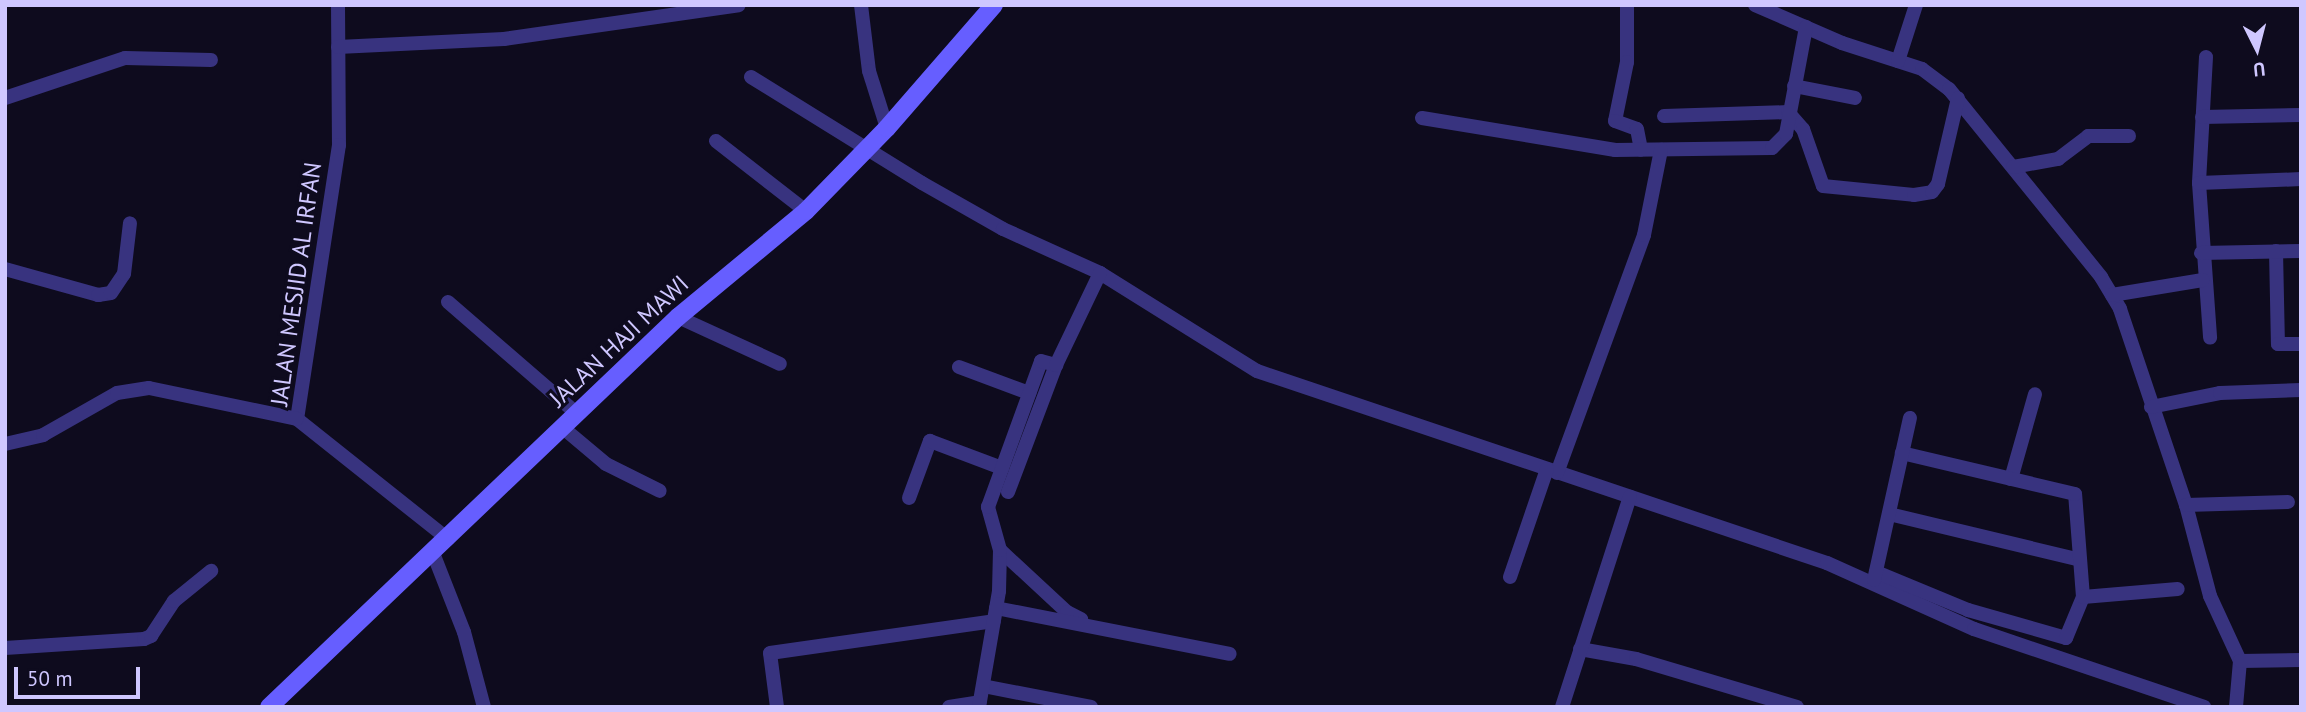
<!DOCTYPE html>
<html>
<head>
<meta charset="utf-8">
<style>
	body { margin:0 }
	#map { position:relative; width:2306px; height:712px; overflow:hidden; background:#0e0b1e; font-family:"PT Sans",sans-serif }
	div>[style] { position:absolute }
	.street>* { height:14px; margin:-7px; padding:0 7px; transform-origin:7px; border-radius:7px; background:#38337f }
	.secondary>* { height:18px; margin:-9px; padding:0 9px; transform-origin:9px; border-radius:9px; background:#665eff }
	span { translate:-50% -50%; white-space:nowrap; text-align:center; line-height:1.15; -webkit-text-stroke:6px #0e0b1e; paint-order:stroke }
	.street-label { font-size:24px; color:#cfc7ff }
	.frame { position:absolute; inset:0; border:7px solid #cfc7ff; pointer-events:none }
	.north { position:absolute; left:2222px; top:14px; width:70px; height:70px; -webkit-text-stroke:5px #0e0b1e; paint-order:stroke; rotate:174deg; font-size:19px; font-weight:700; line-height:28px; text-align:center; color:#cfc7ff }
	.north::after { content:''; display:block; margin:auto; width:24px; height:32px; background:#cfc7ff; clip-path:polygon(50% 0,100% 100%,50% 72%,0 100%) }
	.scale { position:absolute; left:14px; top:667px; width:126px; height:32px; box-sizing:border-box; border:4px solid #cfc7ff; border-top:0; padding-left:9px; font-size:21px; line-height:24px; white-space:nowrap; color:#cfc7ff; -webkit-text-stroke:5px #0e0b1e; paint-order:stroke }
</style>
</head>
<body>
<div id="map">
	<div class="street">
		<div style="left:338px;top:5px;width:140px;rotate:89.6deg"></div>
		<div style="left:339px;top:145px;width:277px;rotate:98.7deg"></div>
		<div style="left:297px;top:419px;width:193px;rotate:38.5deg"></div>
		<div style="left:861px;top:5px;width:66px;rotate:83.1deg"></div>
		<div style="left:869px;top:71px;width:60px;rotate:72.5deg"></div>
		<div style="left:1627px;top:5px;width:57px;rotate:90deg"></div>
		<div style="left:1627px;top:62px;width:60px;rotate:101.5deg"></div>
		<div style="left:1615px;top:121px;width:23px;rotate:20deg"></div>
		<div style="left:1637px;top:129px;width:21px;rotate:79deg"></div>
		<div style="left:1755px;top:5px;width:95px;rotate:23.6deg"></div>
		<div style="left:1842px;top:43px;width:84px;rotate:18deg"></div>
		<div style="left:1922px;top:69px;width:34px;rotate:37deg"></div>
		<div style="left:1949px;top:89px;width:242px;rotate:51deg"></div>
		<div style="left:2101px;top:277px;width:37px;rotate:59deg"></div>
		<div style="left:2120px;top:309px;width:207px;rotate:71.4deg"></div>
		<div style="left:2186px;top:505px;width:94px;rotate:75.2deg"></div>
		<div style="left:2210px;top:596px;width:72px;rotate:65.2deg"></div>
		<div style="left:2240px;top:661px;width:46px;rotate:95deg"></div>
		<div style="left:338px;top:47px;width:166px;rotate:-2.8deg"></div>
		<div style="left:504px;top:39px;width:237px;rotate:-8.2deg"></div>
		<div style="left:2206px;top:57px;width:126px;rotate:93.2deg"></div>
		<div style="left:2199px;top:183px;width:155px;rotate:85.9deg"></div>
		<div style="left:1898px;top:61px;width:59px;rotate:-72.2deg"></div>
		<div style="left:751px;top:77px;width:201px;rotate:31.8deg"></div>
		<div style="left:922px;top:183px;width:93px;rotate:29.6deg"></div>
		<div style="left:1003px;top:229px;width:107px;rotate:24.4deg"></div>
		<div style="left:1100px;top:273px;width:185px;rotate:32deg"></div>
		<div style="left:1257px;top:371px;width:601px;rotate:18.62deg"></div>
		<div style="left:1827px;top:563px;width:161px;rotate:24.2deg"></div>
		<div style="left:1974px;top:629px;width:243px;rotate:18.7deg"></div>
		<div style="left:1794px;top:86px;width:62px;rotate:11.1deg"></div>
		<div style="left:5px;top:98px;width:126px;rotate:-18.4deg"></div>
		<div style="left:125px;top:58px;width:86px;rotate:1.3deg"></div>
		<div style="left:1664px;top:116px;width:124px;rotate:-1.8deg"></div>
		<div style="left:1788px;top:112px;width:23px;rotate:49deg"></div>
		<div style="left:1803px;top:129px;width:60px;rotate:70.7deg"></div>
		<div style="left:1823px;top:186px;width:91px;rotate:5.6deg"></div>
		<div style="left:1914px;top:195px;width:18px;rotate:-9deg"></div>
		<div style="left:1932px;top:192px;width:10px;rotate:-53deg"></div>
		<div style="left:1938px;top:184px;width:88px;rotate:-76.9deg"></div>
		<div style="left:2202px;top:117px;width:99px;rotate:-1.2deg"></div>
		<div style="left:1422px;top:118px;width:196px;rotate:9.4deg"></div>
		<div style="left:1615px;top:150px;width:157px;rotate:-0.7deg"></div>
		<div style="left:1772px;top:148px;width:20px;rotate:-45deg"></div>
		<div style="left:1786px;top:134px;width:109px;rotate:-79.4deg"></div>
		<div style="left:716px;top:141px;width:114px;rotate:37.9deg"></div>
		<div style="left:2013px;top:167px;width:46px;rotate:-10.1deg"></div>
		<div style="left:2058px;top:159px;width:38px;rotate:-37deg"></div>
		<div style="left:2088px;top:136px;width:41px"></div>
		<div style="left:2199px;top:183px;width:102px;rotate:-2.2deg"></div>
		<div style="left:2276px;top:251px;width:93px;rotate:88.8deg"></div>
		<div style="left:2278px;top:344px;width:23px"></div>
		<div style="left:2201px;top:253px;width:100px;rotate:-1.1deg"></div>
		<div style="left:5px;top:269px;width:97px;rotate:15.6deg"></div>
		<div style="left:98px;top:295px;width:13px;rotate:-9deg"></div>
		<div style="left:111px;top:293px;width:23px;rotate:-56deg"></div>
		<div style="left:124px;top:274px;width:51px;rotate:-83.3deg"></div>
		<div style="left:2112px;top:295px;width:92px;rotate:-9.4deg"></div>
		<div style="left:448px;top:302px;width:169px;rotate:40.9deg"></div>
		<div style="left:678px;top:317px;width:112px;rotate:24.7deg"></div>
		<div style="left:959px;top:367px;width:75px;rotate:20.4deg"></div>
		<div style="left:2151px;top:407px;width:70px;rotate:-11.5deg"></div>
		<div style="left:2220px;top:393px;width:81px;rotate:-2.1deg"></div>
		<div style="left:562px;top:427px;width:57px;rotate:40.1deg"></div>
		<div style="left:606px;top:464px;width:60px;rotate:26.6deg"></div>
		<div style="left:5px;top:444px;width:39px;rotate:-13deg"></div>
		<div style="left:43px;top:435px;width:85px;rotate:-29.6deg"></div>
		<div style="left:117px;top:393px;width:32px;rotate:-9deg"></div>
		<div style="left:149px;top:388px;width:151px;rotate:11.8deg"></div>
		<div style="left:1557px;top:473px;width:253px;rotate:-69.9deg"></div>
		<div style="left:1644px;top:235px;width:87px;rotate:-78.7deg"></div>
		<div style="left:2011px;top:479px;width:88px;rotate:-74.2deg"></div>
		<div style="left:1008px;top:492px;width:136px;rotate:-69.3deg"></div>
		<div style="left:909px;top:498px;width:61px;rotate:-69.8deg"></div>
		<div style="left:930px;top:441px;width:77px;rotate:20.6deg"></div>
		<div style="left:2186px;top:505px;width:102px;rotate:-1.7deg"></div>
		<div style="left:1889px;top:514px;width:196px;rotate:13.5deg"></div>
		<div style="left:1000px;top:550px;width:91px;rotate:42.8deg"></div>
		<div style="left:1067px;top:612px;width:16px;rotate:27deg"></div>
		<div style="left:433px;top:553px;width:85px;rotate:68.6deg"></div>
		<div style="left:464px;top:632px;width:78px;rotate:75.1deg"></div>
		<div style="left:1876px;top:572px;width:100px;rotate:22.4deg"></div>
		<div style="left:1968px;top:610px;width:102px;rotate:15.9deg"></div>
		<div style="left:2066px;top:638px;width:44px;rotate:-67.5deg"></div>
		<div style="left:2083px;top:597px;width:103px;rotate:-94.4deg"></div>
		<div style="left:2075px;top:494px;width:178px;rotate:-166.7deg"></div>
		<div style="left:1510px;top:577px;width:114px;rotate:-71.1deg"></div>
		<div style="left:1874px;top:580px;width:166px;rotate:-77.5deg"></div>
		<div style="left:2083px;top:597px;width:95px;rotate:-4.8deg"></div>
		<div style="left:996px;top:608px;width:238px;rotate:11.1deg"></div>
		<div style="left:5px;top:648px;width:139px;rotate:-3.7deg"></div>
		<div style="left:144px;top:639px;width:8px;rotate:-23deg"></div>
		<div style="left:151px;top:636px;width:42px;rotate:-56.7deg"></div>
		<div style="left:174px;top:601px;width:48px;rotate:-39deg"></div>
		<div style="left:1580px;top:649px;width:57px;rotate:10.1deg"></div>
		<div style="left:1636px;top:659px;width:168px;rotate:16.6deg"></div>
		<div style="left:2240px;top:661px;width:61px;rotate:-0.9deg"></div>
		<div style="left:983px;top:686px;width:110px;rotate:11deg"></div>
		<div style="left:777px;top:707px;width:54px;rotate:-97.4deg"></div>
		<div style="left:770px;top:653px;width:226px;rotate:-8.1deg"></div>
		<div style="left:949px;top:707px;width:31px;rotate:-9deg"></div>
		<div style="left:979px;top:707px;width:118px;rotate:-80.2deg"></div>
		<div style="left:999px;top:591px;width:41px;rotate:-88.6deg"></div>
		<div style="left:1000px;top:550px;width:45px;rotate:-105.6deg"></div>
		<div style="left:988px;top:507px;width:155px;rotate:-70deg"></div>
		<div style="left:1041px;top:361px;width:16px;rotate:15deg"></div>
		<div style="left:1056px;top:365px;width:102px;rotate:-64.4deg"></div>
		<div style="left:1562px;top:707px;width:221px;rotate:-72.1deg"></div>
	</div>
	<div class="secondary">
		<div style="left:269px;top:707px;width:565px;rotate:-43.64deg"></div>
		<div style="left:678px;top:317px;width:166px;rotate:-39.6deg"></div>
		<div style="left:806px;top:211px;width:116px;rotate:-45.7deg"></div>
		<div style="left:887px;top:128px;width:163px;rotate:-49deg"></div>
	</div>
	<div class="street-label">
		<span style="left:296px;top:284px;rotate:-82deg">JALAN MESJID AL IRFAN</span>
		<span style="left:619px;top:341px;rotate:-43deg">JALAN HAJI MAWI</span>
	</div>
	<div class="frame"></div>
	<div class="north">U</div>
	<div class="scale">50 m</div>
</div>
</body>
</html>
